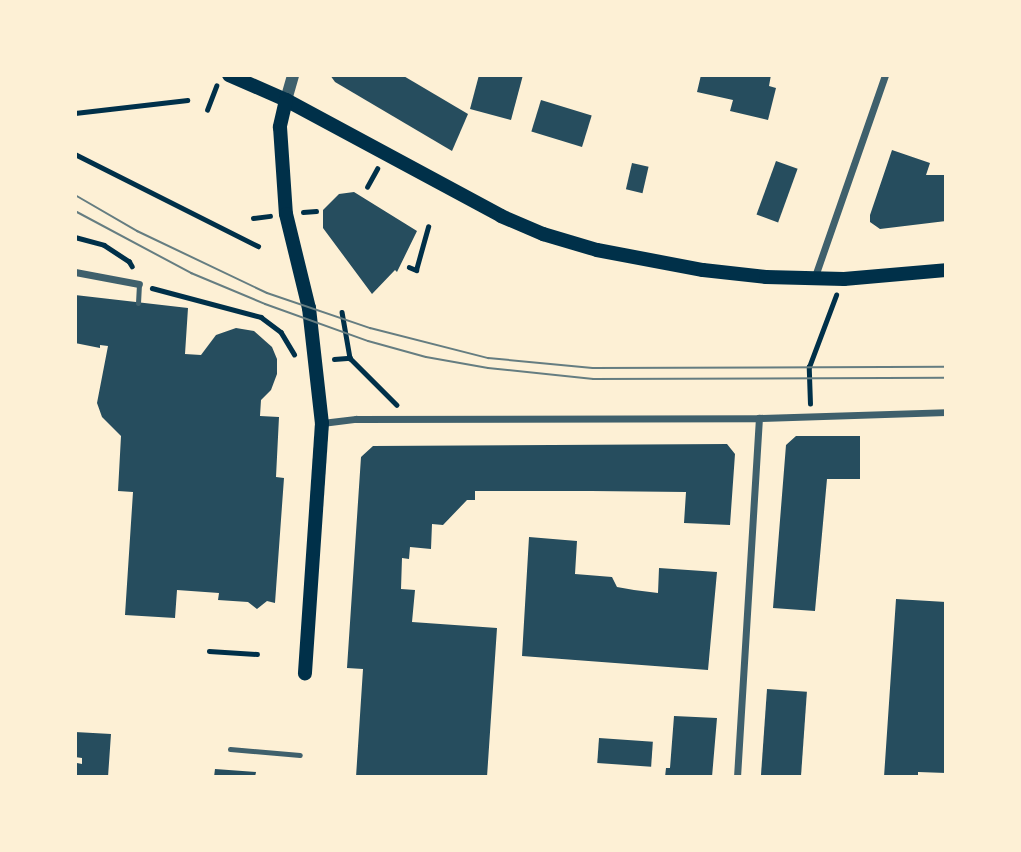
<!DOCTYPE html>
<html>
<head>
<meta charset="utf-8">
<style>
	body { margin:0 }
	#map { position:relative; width:1021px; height:852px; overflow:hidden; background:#fdf0d5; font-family:"Varela Round",sans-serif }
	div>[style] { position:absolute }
	.building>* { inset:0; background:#264d5e; transform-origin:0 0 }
	.path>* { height:4.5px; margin:-2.25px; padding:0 2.25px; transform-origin:2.25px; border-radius:2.25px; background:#003049 }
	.service>* { height:5px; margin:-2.5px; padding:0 2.5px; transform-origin:2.5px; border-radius:2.5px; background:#3f606c }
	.minor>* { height:7px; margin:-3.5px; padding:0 3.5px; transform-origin:3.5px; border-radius:3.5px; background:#3f606c }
	.tertiary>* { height:12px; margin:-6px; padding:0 6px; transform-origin:6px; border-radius:6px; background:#3f606c }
	.secondary>* { height:14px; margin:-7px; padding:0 7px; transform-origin:7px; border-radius:7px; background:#003049 }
	.tram>* { height:2px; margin:-1px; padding:0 1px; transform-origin:1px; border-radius:1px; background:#657d81 }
	span { translate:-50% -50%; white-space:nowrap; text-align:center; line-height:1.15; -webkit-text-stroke:5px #fdf0d5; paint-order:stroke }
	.frame { position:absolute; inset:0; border:77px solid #fdf0d5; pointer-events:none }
</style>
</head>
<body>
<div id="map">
	<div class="building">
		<div style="clip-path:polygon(330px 75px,402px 75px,468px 114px,452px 151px,335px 82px)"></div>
		<div style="clip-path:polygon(479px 75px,523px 75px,511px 120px,470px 109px)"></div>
		<div style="clip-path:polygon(701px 75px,771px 75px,769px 86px,776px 88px,768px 120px,730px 111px,733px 100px,697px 92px)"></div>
		<div style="left:541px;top:100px;width:53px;height:33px;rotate:17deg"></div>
		<div style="clip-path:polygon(892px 150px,930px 163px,926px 175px,946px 175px,946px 221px,880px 229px,870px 222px,870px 215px)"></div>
		<div style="left:776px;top:161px;width:23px;height:57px;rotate:20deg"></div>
		<div style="left:632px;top:163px;width:17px;height:27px;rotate:13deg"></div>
		<div style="clip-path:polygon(354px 192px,417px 231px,397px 272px,395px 270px,372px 294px,323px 228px,323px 210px,339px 194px)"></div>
		<div style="clip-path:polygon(75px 295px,188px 308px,185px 354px,201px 355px,216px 335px,236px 328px,254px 331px,272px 347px,277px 359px,277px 374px,271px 390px,261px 400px,260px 416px,279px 417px,276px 477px,284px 478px,275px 603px,267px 601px,257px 609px,248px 602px,218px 600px,219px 593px,177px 590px,175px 618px,125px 615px,133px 492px,118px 491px,121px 436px,102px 417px,97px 403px,108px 346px,100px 345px,100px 348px,75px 343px)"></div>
		<div style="clip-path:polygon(796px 436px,860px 436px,860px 479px,827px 479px,815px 611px,773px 608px,786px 445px)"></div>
		<div style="clip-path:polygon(727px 444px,735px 454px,730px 525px,684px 523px,686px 492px,591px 491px,475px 491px,475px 500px,467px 500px,443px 525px,432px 524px,431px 549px,410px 547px,409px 559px,402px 558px,401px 589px,415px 590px,412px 622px,497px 628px,487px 777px,356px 777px,363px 669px,347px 668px,361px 457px,373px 446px)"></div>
		<div style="clip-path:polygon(529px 537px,577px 541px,575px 574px,612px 577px,617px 587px,634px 590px,658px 593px,659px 568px,717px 572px,708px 670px,522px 656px)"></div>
		<div style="clip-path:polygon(896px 599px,946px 602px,946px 773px,918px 772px,918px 777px,884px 777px)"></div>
		<div style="left:767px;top:689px;width:40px;height:88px;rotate:4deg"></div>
		<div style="clip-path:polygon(674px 716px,717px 718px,712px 777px,665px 777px,666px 768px,670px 768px)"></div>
		<div style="clip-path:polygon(75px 732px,111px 734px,108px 777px,75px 777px,77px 763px,82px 764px,82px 758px,75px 757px)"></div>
		<div style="left:599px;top:738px;width:54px;height:25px;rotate:4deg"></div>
		<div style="clip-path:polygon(215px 769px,256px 772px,255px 777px,214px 777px)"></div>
	</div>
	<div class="path">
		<div style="left:207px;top:110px;width:26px;rotate:-69deg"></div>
		<div style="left:75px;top:113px;width:113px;rotate:-6.6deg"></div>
		<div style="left:75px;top:154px;width:205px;rotate:26.7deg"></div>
		<div style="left:367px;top:187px;width:21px;rotate:-61deg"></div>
		<div style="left:303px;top:212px;width:13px;rotate:-4deg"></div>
		<div style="left:253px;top:218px;width:17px;rotate:-7deg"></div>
		<div style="left:75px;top:237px;width:30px;rotate:15deg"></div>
		<div style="left:104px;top:245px;width:30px;rotate:33deg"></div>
		<div style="left:129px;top:261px;width:6px;rotate:59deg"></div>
		<div style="left:409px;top:267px;width:8px;rotate:23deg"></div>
		<div style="left:416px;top:270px;width:45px;rotate:-74.4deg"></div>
		<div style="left:152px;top:288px;width:113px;rotate:14.9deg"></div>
		<div style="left:261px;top:317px;width:25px;rotate:37deg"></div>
		<div style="left:281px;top:332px;width:26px;rotate:59deg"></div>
		<div style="left:342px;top:312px;width:47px;rotate:80.1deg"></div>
		<div style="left:334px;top:359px;width:16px;rotate:-4deg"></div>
		<div style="left:350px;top:358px;width:66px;rotate:45deg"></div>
		<div style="left:810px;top:404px;width:37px;rotate:-92deg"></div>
		<div style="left:809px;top:367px;width:77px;rotate:-69.4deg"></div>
		<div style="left:209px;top:651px;width:48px;rotate:3.6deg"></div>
	</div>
	<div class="service">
		<div style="left:138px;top:303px;width:19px;rotate:-87deg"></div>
		<div style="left:230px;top:749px;width:70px;rotate:4.9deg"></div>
	</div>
	<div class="minor">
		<div style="left:75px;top:272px;width:65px;rotate:10.6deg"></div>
		<div style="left:814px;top:279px;width:216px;rotate:-70.8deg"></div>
		<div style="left:322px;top:423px;width:34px;rotate:-7deg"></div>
		<div style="left:356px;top:419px;width:403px;rotate:-0.1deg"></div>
		<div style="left:759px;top:418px;width:187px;rotate:-1.8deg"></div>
		<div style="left:737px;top:777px;width:360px;rotate:-86.5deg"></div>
	</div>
	<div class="tertiary">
		<div style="left:286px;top:100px;width:26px;rotate:-74deg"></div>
	</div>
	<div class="secondary">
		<div style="left:229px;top:75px;width:62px;rotate:23.7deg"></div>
		<div style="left:286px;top:100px;width:244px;rotate:28.3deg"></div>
		<div style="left:501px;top:216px;width:46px;rotate:23.2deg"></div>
		<div style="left:543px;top:234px;width:56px;rotate:16.5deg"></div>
		<div style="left:597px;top:250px;width:108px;rotate:10.7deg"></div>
		<div style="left:703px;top:270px;width:63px;rotate:6.3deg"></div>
		<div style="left:766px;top:277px;width:78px;rotate:1.5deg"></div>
		<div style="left:844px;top:279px;width:102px;rotate:-5deg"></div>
		<div style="left:286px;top:100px;width:28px;rotate:103deg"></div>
		<div style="left:280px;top:127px;width:87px;rotate:86.1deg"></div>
		<div style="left:286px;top:214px;width:97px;rotate:76.3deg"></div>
		<div style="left:309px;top:308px;width:116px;rotate:83.6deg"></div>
		<div style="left:322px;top:423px;width:251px;rotate:93.9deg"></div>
	</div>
	<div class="tram">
		<div style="left:75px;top:195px;width:72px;rotate:30.1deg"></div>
		<div style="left:137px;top:231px;width:144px;rotate:25.5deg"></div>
		<div style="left:267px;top:293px;width:109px;rotate:18.8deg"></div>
		<div style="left:370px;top:328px;width:122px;rotate:14.3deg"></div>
		<div style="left:488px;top:358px;width:105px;rotate:5.4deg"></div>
		<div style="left:593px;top:368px;width:353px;rotate:-0.2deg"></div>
		<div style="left:75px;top:211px;width:132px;rotate:28.1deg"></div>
		<div style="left:191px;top:273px;width:80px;rotate:22.7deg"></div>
		<div style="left:265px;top:304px;width:109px;rotate:19.8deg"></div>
		<div style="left:368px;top:341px;width:60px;rotate:15.4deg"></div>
		<div style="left:426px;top:357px;width:63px;rotate:10.1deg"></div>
		<div style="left:488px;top:368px;width:106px;rotate:6deg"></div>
		<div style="left:593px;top:379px;width:353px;rotate:-0.2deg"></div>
	</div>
	<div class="frame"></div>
</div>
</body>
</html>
